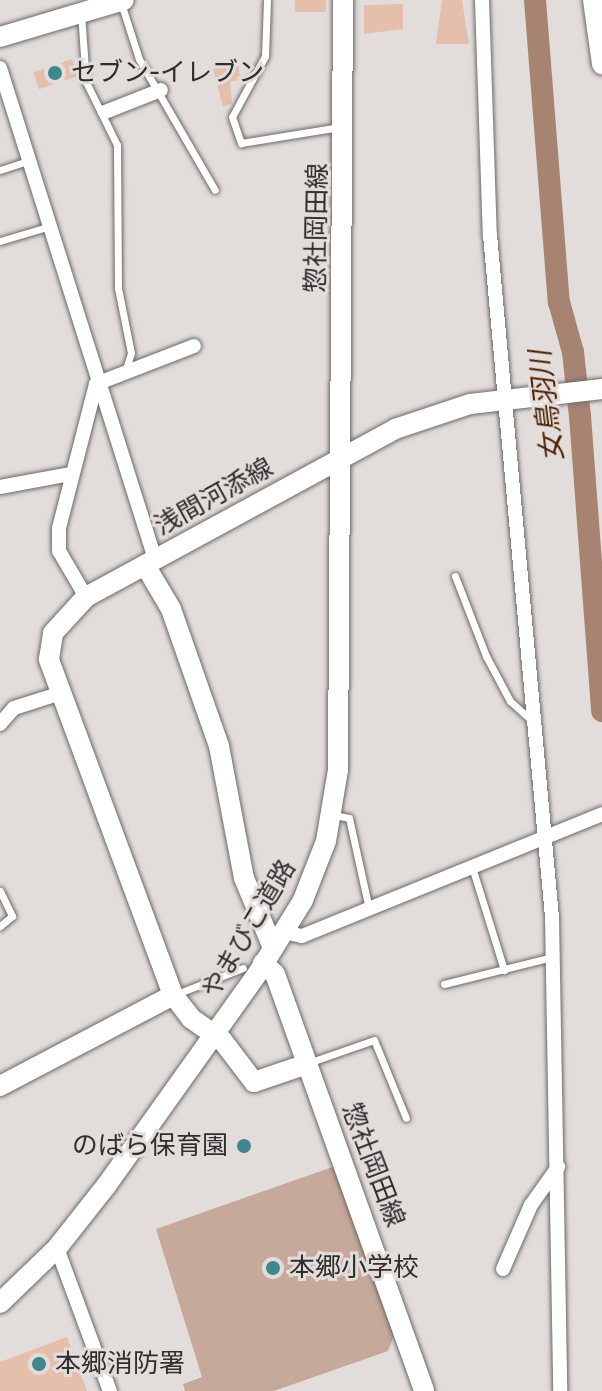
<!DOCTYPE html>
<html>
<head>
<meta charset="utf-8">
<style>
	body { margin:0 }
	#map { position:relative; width:602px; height:1391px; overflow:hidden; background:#e2dddb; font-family:Cabin,"Noto Sans JP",sans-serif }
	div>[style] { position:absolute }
	.green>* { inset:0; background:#c6a99a }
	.river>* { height:22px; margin:-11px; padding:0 11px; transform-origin:11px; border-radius:11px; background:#a78371 }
	.building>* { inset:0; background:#e5bfab; transform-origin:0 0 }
	.roads { filter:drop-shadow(0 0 2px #6d6967) drop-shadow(0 0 2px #6d6967) }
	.lane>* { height:7px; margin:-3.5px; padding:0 3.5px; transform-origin:3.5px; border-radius:3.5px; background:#fff }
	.street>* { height:14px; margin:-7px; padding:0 7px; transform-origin:7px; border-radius:7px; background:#fff }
	.secondary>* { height:20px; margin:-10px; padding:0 10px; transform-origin:10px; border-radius:10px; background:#fff }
	.dots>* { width:22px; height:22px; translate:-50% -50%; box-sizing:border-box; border:4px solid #e2dddb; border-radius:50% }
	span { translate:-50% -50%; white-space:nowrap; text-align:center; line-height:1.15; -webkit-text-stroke:6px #e2dddb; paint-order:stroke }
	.poi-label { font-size:26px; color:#302e2d }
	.left { translate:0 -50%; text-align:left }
	.right { translate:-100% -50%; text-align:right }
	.street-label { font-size:26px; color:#302e2d }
	.water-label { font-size:28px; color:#4e1f00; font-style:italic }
</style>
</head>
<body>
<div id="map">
	<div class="green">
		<div style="clip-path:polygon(341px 1164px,399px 1323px,388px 1351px,274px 1391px,185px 1391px,183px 1384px,202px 1377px,156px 1229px)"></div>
	</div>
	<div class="river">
		<div style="left:535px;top:0;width:303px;rotate:85.5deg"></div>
		<div style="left:559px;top:302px;width:52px;rotate:74.4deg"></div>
		<div style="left:573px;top:352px;width:64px;rotate:83.8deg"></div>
		<div style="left:580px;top:416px;width:296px;rotate:85.7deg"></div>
	</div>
	<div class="building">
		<div style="left:295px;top:0;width:31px;height:12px"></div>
		<div style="clip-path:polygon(442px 0,462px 0,469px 44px,436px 44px)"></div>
		<div style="clip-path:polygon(403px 4px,403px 29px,364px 34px,364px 5px)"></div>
		<div style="left:72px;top:59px;width:18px;height:41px;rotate:71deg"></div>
		<div style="clip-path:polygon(239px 66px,240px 80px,230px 82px,232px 103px,223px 107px,213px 69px)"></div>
		<div style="clip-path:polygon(67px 1337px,87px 1391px,0 1391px,0 1362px)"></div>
	</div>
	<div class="roads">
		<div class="lane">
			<div style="left:267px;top:0;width:56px;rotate:92deg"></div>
			<div style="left:265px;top:56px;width:69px;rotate:118.4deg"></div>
			<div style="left:232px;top:117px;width:28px;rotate:71deg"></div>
			<div style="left:241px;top:143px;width:100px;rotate:-9.2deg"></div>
			<div style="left:121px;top:3px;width:59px;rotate:72.2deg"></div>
			<div style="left:139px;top:59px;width:151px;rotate:59.9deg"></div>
			<div style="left:81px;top:13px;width:69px;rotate:85.9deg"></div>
			<div style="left:86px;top:82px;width:70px;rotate:63.8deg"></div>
			<div style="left:117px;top:145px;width:143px;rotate:89.6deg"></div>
			<div style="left:118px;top:288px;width:66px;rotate:78.7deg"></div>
			<div style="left:131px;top:353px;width:19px;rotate:108deg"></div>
			<div style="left:0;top:170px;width:29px;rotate:-18deg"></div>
			<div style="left:0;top:241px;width:49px;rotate:-16.6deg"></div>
			<div style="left:455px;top:576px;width:86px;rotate:68.8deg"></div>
			<div style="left:486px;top:656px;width:51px;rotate:61.9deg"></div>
			<div style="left:510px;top:701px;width:28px;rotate:42deg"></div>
			<div style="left:334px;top:815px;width:15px;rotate:11deg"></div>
			<div style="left:349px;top:818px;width:93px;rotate:77.6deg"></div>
			<div style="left:472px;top:867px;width:108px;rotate:72.7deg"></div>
			<div style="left:0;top:891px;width:28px;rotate:64deg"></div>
			<div style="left:12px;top:916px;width:16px;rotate:140deg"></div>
			<div style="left:444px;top:984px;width:111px;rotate:-14deg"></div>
			<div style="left:174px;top:995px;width:74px;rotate:-21.4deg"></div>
			<div style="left:308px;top:1063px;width:70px;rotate:-19.2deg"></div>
			<div style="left:374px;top:1040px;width:84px;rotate:67.7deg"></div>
		</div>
		<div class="street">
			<div style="left:482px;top:0;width:235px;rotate:88.1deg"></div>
			<div style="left:490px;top:235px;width:685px;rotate:84.81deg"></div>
			<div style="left:552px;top:917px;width:474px;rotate:89deg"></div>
			<div style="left:0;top:68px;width:515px;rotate:72.48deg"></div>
			<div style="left:105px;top:112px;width:60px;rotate:-21.4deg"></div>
			<div style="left:0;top:487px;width:71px;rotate:-10.5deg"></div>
			<div style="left:86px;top:597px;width:53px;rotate:-120.4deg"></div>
			<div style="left:59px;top:551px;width:23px;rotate:-90deg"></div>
			<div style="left:59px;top:528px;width:149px;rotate:-75.6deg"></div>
			<div style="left:96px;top:384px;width:105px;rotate:-21.2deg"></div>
			<div style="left:0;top:724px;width:21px;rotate:-49deg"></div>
			<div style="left:14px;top:708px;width:49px;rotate:-17.7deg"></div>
			<div style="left:284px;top:932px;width:18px;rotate:13deg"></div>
			<div style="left:302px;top:936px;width:324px;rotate:-22.1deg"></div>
			<div style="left:57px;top:1248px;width:153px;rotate:69.7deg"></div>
			<div style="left:503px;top:1269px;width:70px;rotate:-66.4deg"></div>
			<div style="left:531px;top:1205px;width:47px;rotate:-54.6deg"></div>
		</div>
		<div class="secondary">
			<div style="left:593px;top:0;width:65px;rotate:82deg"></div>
			<div style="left:0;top:37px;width:129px;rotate:-16.6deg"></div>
			<div style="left:145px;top:565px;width:51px;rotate:59.4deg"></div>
			<div style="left:171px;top:609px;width:145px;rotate:70.7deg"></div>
			<div style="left:219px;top:746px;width:134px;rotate:79.3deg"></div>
			<div style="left:244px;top:878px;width:76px;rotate:67.5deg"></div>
			<div style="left:263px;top:963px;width:16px;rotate:43deg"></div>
			<div style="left:275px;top:974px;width:443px;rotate:70.3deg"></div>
			<div style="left:307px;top:1064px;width:56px;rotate:161.2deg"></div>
			<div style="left:254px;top:1082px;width:53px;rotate:-127.3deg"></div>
			<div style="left:222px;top:1040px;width:38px;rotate:-145deg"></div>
			<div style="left:191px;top:1018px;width:29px;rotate:-128deg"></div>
			<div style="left:173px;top:995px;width:358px;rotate:-110.3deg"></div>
			<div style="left:49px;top:659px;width:26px;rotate:-81deg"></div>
			<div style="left:53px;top:633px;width:49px;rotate:-47.5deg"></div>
			<div style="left:86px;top:597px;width:352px;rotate:-28.5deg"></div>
			<div style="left:395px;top:429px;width:79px;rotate:-18.4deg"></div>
			<div style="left:470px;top:404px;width:133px;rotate:-6.5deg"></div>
			<div style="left:0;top:1086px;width:195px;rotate:-27.7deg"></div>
			<div style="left:0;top:1303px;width:79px;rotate:-44deg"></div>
			<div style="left:57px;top:1248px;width:79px;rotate:-51.7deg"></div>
			<div style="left:106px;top:1186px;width:265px;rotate:-54.5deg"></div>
			<div style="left:260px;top:970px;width:82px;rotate:-58.4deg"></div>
			<div style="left:303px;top:900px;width:63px;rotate:-68.7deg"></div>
			<div style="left:326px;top:841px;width:72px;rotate:-80.4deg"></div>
			<div style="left:338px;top:770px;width:770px;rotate:-89.63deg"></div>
		</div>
	</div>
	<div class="dots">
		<div style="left:55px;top:73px;background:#3f878a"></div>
		<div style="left:244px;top:1146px;background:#3f878a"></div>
		<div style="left:273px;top:1268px;background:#3f878a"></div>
		<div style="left:39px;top:1364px;background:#3f878a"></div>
	</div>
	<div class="poi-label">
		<span class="left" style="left:71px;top:73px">セブン-イレブン</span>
		<span class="right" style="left:228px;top:1146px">のばら保育園</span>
		<span class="left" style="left:289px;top:1268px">本郷小学校</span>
		<span class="left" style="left:55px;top:1364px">本郷消防署</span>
	</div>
	<div class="street-label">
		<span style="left:317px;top:228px;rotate:-89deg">惣社岡田線</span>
		<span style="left:214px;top:497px;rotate:-29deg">浅間河添線</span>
		<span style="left:249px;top:929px;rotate:-59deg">やまびこ道路</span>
		<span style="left:373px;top:1165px;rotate:69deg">惣社岡田線</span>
	</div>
	<div class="water-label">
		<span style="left:546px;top:406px;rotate:-97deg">女鳥羽川</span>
	</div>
</div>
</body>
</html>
